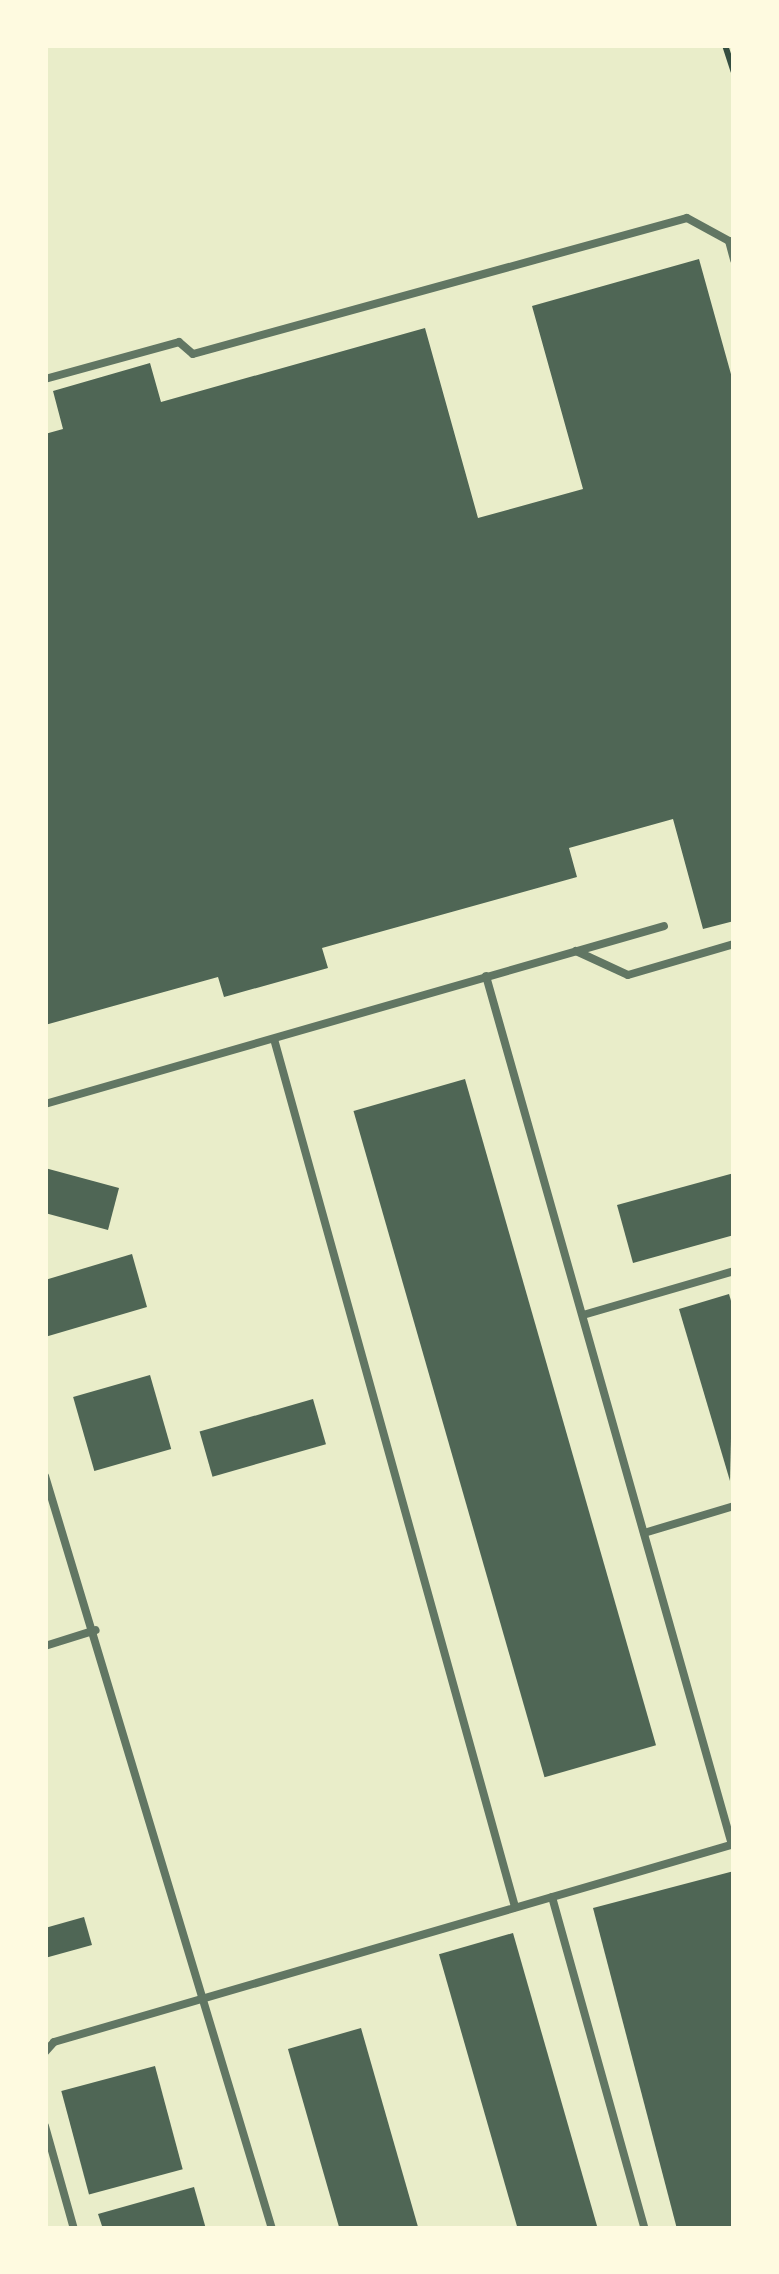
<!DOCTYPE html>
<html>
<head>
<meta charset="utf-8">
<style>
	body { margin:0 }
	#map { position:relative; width:779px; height:2274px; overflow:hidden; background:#e9edc9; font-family:Roboto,sans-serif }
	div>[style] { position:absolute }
	.building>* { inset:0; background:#4f6655; transform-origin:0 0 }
	.path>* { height:6px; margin:-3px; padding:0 3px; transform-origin:3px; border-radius:3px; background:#344e41 }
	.service>* { height:8px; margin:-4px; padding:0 4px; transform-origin:4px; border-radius:4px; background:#617663 }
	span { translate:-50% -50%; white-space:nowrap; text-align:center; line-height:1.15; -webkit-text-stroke:8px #fefae0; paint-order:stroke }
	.frame { position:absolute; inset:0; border:48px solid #fefae0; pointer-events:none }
</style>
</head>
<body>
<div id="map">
	<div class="building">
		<div style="clip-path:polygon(699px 259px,734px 385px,734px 921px,703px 929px,673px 819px,569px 848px,577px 877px,322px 948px,328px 968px,224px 997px,218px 977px,45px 1025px,45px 434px,63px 429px,53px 391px,150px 363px,161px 402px,425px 328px,478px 518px,583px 489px,532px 306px)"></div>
		<div style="left:465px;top:1079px;width:693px;height:116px;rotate:74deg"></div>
		<div style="clip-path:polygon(45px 1168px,119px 1188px,108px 1230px,45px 1213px)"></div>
		<div style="clip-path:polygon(734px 1173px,734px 1235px,633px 1263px,617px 1205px)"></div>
		<div style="clip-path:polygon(132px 1254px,147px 1307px,45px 1337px,45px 1280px)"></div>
		<div style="clip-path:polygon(729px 1294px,734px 1311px,730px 1481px,679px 1309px)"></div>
		<div style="left:150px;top:1375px;width:77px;height:80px;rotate:74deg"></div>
		<div style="left:313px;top:1399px;width:47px;height:118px;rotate:74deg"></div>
		<div style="clip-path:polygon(734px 1871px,734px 2229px,677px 2229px,593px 1908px)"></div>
		<div style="clip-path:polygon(84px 1917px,92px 1945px,45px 1958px,45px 1928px)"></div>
		<div style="left:513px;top:1933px;width:308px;height:77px;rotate:74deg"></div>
		<div style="left:361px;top:2028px;width:209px;height:76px;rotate:74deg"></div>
		<div style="left:155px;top:2066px;width:107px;height:97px;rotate:75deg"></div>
		<div style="clip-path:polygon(194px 2187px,206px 2229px,103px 2229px,98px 2214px)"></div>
	</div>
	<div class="path">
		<div style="left:725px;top:45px;width:28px;rotate:72deg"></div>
	</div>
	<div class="service">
		<div style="left:45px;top:379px;width:139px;rotate:-15.4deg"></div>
		<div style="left:179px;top:342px;width:18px;rotate:41deg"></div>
		<div style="left:193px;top:354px;width:512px;rotate:-15.39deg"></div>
		<div style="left:687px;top:218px;width:48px;rotate:28.7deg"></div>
		<div style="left:729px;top:241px;width:20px;rotate:75deg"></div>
		<div style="left:576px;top:951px;width:57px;rotate:24.8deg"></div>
		<div style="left:628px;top:975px;width:110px;rotate:-16.3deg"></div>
		<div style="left:486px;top:976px;width:903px;rotate:74.19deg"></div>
		<div style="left:274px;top:1039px;width:901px;rotate:74.48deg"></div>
		<div style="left:45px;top:1104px;width:644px;rotate:-16.04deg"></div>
		<div style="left:583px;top:1315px;width:157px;rotate:-16.2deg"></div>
		<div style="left:45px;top:1476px;width:786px;rotate:73.22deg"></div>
		<div style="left:644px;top:1533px;width:94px;rotate:-16.7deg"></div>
		<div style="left:45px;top:1646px;width:53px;rotate:-17.4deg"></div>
		<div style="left:552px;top:1897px;width:345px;rotate:74.4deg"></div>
		<div style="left:45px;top:2052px;width:13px;rotate:-48deg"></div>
		<div style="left:54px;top:2042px;width:708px;rotate:-16.23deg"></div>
		<div style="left:45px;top:2126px;width:107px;rotate:74.3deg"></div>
	</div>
	<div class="frame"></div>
</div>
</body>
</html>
